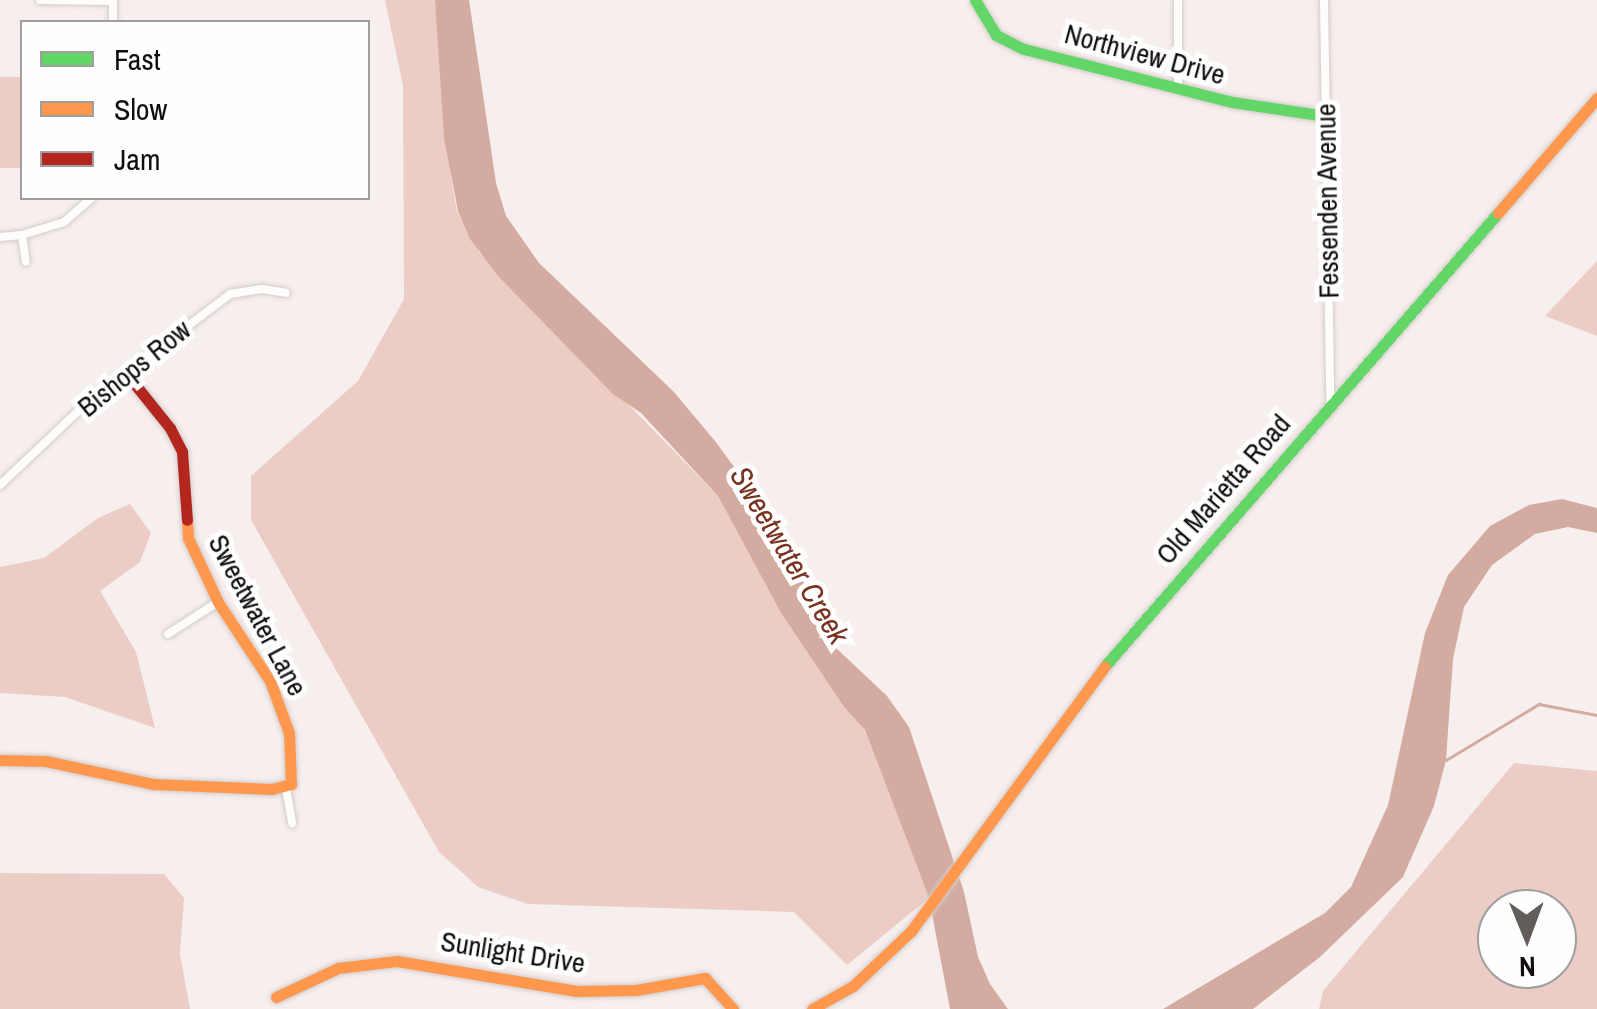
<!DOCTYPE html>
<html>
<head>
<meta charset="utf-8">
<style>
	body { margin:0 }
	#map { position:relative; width:1597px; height:1009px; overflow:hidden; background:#f7efed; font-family:"Archivo Narrow",sans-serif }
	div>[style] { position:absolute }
	.green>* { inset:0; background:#ebcdc5; transform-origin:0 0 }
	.water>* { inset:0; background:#d4aba0 }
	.stream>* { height:2.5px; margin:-1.25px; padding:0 1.25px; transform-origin:1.25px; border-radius:1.25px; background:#d4aba0 }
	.roads { filter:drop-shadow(0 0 2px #d2cccb) drop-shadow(0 0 2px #d2cccb) }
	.street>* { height:8px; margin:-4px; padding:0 4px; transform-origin:4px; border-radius:4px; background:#fefdfc }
	.fast>* { height:11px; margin:-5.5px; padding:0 5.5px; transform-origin:5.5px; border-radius:5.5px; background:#63d668 }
	.slow>* { height:11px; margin:-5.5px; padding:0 5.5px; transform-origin:5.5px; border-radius:5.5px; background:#ff974d }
	.jam>* { height:11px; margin:-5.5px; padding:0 5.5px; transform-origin:5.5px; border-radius:5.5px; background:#b3261e }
	span { translate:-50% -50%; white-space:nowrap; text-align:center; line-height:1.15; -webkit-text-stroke:10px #fefefe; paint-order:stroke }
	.street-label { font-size:28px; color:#120e0d }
	.water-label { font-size:30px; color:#773220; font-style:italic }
	.legend { position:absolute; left:20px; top:20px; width:350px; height:180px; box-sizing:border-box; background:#fefefe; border:2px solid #a09e9e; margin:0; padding:12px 18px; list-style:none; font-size:30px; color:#120e0d }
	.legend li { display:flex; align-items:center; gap:20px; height:50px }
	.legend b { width:50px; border:2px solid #a09e9e }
	.north { position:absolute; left:1477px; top:889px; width:100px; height:100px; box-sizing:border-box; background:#fefefe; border:2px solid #a09e9e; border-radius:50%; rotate:179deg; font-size:28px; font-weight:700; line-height:40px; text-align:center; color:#120e0d }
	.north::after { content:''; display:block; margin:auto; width:35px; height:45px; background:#625d5b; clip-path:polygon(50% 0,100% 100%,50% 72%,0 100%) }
</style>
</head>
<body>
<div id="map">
	<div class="green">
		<div style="clip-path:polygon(385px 0,435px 0,451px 178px,457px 211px,479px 252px,718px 496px,781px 613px,844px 707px,865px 730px,929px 898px,847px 965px,794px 912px,528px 904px,478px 887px,439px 852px,251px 520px,251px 476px,358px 381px,404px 299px,403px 86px)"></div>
		<div style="left:22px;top:77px;width:91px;height:22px;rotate:90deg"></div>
		<div style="clip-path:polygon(1597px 261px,1597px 336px,1545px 316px)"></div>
		<div style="clip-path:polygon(130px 504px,151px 533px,140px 562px,100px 591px,136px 652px,155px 728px,65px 697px,0 693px,0 567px,44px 558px,98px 518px)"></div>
		<div style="clip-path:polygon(evenodd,1514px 763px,1597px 771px,1597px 1009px,1319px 1009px,1323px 991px,1514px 763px,1497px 909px,1557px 909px,1557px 969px,1497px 969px,1497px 909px)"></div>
		<div style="clip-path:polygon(0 873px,164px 874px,184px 898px,180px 954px,190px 1009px,0 1009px)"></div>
	</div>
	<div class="water">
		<div style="clip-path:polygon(435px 0,469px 0,496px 183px,506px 216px,539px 263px,673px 391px,715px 441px,781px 531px,835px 647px,887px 696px,909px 727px,964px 892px,978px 957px,990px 984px,1008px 1009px,950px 1009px,929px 898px,865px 730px,844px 707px,781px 613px,718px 496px,641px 413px,613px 394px,498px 276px,470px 239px,458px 211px,444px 138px)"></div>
		<div style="clip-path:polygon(1562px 499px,1597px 508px,1597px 533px,1568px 527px,1535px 534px,1492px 565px,1464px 607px,1453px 659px,1446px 760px,1434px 806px,1403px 877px,1320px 957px,1253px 1009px,1163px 1009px,1325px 913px,1351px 887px,1388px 805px,1425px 633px,1448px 575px,1490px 526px,1529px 505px)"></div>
	</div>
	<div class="stream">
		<div style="left:1446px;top:760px;width:109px;rotate:-31.1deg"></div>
		<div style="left:1539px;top:704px;width:59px;rotate:10.7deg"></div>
	</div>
	<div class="roads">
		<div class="street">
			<div style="left:40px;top:0;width:73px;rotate:0.8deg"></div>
			<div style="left:1178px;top:0;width:88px;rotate:90deg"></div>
			<div style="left:1324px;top:0;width:403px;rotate:89.1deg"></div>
			<div style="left:113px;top:22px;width:22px;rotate:-90deg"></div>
			<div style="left:22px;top:235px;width:27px;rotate:82deg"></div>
			<div style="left:0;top:237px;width:22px;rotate:-5deg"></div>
			<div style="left:22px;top:235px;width:44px;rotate:-17.2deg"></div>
			<div style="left:64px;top:222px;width:37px;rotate:-41deg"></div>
			<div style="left:0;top:485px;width:124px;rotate:-43.4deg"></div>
			<div style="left:90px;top:400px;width:176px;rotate:-37.1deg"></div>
			<div style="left:230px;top:294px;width:32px;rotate:-9deg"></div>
			<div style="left:262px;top:289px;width:24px;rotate:9deg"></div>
			<div style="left:168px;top:634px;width:59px;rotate:-32.6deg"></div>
			<div style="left:286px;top:788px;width:36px;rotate:80deg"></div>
		</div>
		<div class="fast">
			<div style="left:975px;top:0;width:41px;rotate:59deg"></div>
			<div style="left:996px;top:35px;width:31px;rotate:27deg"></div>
			<div style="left:1024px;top:49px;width:215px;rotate:14.3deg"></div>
			<div style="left:1232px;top:102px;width:95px;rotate:8.5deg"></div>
			<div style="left:1105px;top:666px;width:600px;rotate:-49.06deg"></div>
		</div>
		<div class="slow">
			<div style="left:1498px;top:213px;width:152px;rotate:-49.3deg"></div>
			<div style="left:0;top:760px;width:46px;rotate:1.2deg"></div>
			<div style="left:46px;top:761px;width:109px;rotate:12.1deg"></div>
			<div style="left:153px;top:784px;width:119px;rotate:2.4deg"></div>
			<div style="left:272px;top:789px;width:20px;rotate:-15deg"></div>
			<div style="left:291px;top:784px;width:51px;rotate:-92.2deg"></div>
			<div style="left:289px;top:733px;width:55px;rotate:-110.1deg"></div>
			<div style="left:270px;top:681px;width:95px;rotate:-123.4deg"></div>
			<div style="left:218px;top:602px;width:71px;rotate:-115.1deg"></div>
			<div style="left:188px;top:538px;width:18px;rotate:-93deg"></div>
			<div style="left:276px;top:997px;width:68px;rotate:-25.1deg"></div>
			<div style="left:338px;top:968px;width:59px;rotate:-6.8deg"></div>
			<div style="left:397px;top:961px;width:182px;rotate:9.5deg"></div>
			<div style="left:577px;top:991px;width:59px;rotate:-1deg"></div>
			<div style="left:636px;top:990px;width:70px;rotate:-9.9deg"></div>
			<div style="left:705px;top:978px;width:42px;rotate:47.9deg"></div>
			<div style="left:812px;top:1009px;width:47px;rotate:-29.3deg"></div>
			<div style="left:853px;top:986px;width:80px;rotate:-43.5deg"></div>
			<div style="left:911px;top:931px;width:328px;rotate:-53.8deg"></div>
		</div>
		<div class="jam">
			<div style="left:125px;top:372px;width:72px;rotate:51.2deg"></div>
			<div style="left:170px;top:428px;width:27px;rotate:63deg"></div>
			<div style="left:182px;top:452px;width:68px;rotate:85.8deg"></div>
		</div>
	</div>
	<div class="street-label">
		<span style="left:1145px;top:54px;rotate:15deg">Northview Drive</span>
		<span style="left:1327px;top:201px;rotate:-91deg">Fessenden Avenue</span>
		<span style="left:134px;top:368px;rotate:-39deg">Bishops Row</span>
		<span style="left:1223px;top:489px;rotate:-49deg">Old Marietta Road</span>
		<span style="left:258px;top:615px;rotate:62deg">Sweetwater Lane</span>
		<span style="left:513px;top:952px;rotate:9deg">Sunlight Drive</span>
	</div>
	<div class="water-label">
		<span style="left:790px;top:555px;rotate:59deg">Sweetwater Creek</span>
	</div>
	<ul class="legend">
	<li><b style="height:12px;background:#63d668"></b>Fast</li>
	<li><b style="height:12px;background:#ff974d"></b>Slow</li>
	<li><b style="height:12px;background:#b3261e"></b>Jam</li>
	</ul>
	<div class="north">N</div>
</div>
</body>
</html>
